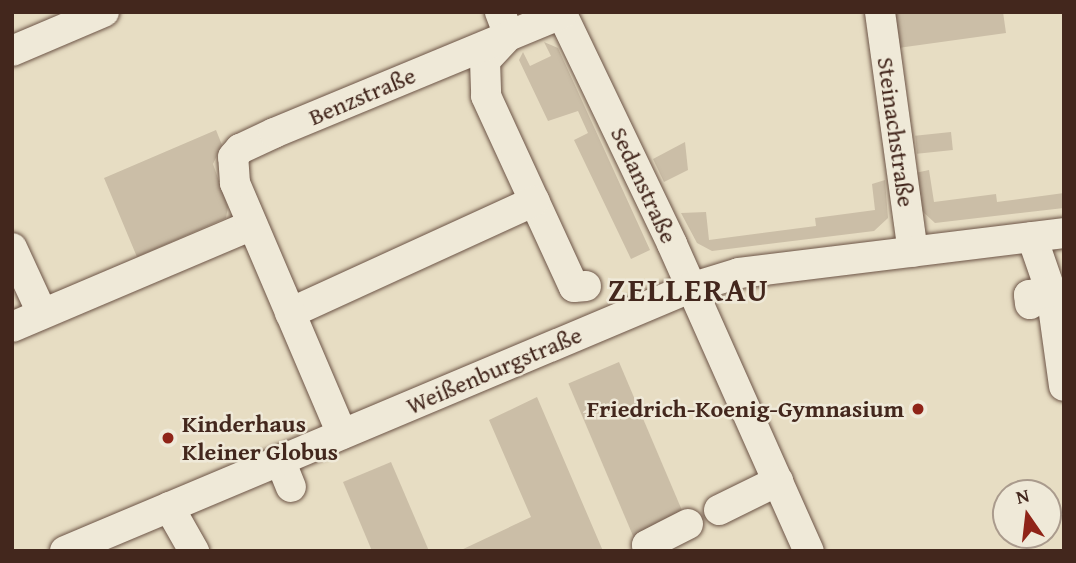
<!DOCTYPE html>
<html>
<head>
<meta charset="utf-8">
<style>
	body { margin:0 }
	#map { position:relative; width:1076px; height:563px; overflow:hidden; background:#e7ddc3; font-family:"Gentium Book Plus",serif }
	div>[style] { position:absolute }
	.green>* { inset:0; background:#cbbea7; transform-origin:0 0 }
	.roads { filter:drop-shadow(0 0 2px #6c5446) drop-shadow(0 0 2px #6c5446) }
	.minor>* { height:30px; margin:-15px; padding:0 15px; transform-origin:15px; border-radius:15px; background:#efe9d8 }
	.dots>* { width:19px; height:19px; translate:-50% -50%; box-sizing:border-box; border:4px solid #efe9d8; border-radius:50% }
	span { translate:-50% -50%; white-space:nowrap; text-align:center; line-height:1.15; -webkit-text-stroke:5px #efe9d8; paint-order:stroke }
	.street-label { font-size:24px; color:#43271d }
	.poi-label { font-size:24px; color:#43271d; font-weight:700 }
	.right { translate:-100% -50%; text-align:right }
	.left { translate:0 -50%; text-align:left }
	.district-label { font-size:32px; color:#43271d; font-weight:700; letter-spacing:2px }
	.frame { position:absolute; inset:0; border:14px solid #43271d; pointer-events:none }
	.north { position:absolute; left:992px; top:479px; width:70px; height:70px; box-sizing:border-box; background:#efe9d8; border:2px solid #aa9b8d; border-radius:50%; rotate:346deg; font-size:19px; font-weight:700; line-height:28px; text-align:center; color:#43271d }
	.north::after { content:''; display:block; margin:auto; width:24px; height:32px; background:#8f2418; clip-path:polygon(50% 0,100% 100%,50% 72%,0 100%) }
</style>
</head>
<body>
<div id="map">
	<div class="green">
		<div style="clip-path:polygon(893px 12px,1003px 12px,1006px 33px,898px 48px)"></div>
		<div style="clip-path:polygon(544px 42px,558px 48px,650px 250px,631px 259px,574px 140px,588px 133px,578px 111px,548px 121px,519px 60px,523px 52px,530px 66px,551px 56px)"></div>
		<div style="clip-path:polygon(216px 130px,222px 145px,213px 164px,228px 207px,226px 218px,137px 257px,104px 178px)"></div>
		<div style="left:951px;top:132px;width:18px;height:36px;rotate:84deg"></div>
		<div style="clip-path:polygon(685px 142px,688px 170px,664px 182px,653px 159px)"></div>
		<div style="clip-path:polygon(929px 170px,934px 202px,996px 194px,997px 202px,1064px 193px,1064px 208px,935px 223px,922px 211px,915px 173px)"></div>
		<div style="clip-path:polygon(885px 180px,888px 218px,874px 231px,712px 251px,697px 243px,681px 213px,706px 212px,709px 240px,816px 226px,815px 218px,875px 210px,872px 184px)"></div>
		<div style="left:619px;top:362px;width:171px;height:55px;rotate:67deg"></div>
		<div style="clip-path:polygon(537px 397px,603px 551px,459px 551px,531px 517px,489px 420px)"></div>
		<div style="clip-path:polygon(391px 462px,429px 551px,372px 551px,343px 482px)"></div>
	</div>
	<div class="roads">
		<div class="minor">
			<div style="left:500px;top:12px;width:25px;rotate:69deg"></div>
			<div style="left:509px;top:35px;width:35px;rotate:133deg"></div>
			<div style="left:485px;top:61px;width:35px;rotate:88deg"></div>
			<div style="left:486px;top:96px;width:210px;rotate:65.3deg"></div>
			<div style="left:574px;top:287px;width:12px;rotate:-5deg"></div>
			<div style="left:561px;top:12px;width:257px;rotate:64.4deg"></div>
			<div style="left:672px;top:244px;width:336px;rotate:66deg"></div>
			<div style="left:880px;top:12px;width:242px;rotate:82.2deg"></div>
			<div style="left:12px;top:51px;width:100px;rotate:-23deg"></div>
			<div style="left:1032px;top:237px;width:58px;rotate:70.9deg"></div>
			<div style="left:1051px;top:292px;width:95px;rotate:82.1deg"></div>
			<div style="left:12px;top:248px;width:72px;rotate:65.2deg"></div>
			<div style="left:1030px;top:304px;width:9px;rotate:-96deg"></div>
			<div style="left:1029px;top:295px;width:22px;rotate:-8deg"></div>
			<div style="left:290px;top:313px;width:269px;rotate:-24.6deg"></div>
			<div style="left:12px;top:327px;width:261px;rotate:-23deg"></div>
			<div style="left:342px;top:434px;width:273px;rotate:-113.1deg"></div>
			<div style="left:235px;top:183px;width:26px;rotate:-94deg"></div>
			<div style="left:233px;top:157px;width:11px;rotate:-49deg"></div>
			<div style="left:240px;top:149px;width:38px;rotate:-25deg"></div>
			<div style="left:274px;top:133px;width:312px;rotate:-22.5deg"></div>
			<div style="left:280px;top:460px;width:29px;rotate:68deg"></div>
			<div style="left:169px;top:507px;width:51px;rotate:60.4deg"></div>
			<div style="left:719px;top:510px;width:66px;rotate:-26.2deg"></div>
			<div style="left:65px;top:551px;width:678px;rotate:-22.82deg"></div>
			<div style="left:690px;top:288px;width:51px;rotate:-17deg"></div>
			<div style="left:739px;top:273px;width:327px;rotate:-7deg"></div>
			<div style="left:649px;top:551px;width:6px;rotate:-108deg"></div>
			<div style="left:647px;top:545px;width:46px;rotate:-27.1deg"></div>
		</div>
	</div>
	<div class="dots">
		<div style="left:918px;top:409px;background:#8f2418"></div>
		<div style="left:168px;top:438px;background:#8f2418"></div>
	</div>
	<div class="street-label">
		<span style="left:362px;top:96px;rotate:-23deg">Benzstraße</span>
		<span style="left:896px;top:132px;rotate:82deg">Steinachstraße</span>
		<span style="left:644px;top:185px;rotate:65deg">Sedanstraße</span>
		<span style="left:494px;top:370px;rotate:-23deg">Weißenburgstraße</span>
	</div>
	<div class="poi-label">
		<span class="right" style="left:904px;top:409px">Friedrich-Koenig-Gymnasium</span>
		<span class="left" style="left:182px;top:438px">Kinderhaus<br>Kleiner Globus</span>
	</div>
	<div class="district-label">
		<span style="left:689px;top:290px">ZELLERAU</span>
	</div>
	<div class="frame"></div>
	<div class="north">N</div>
</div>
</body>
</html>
